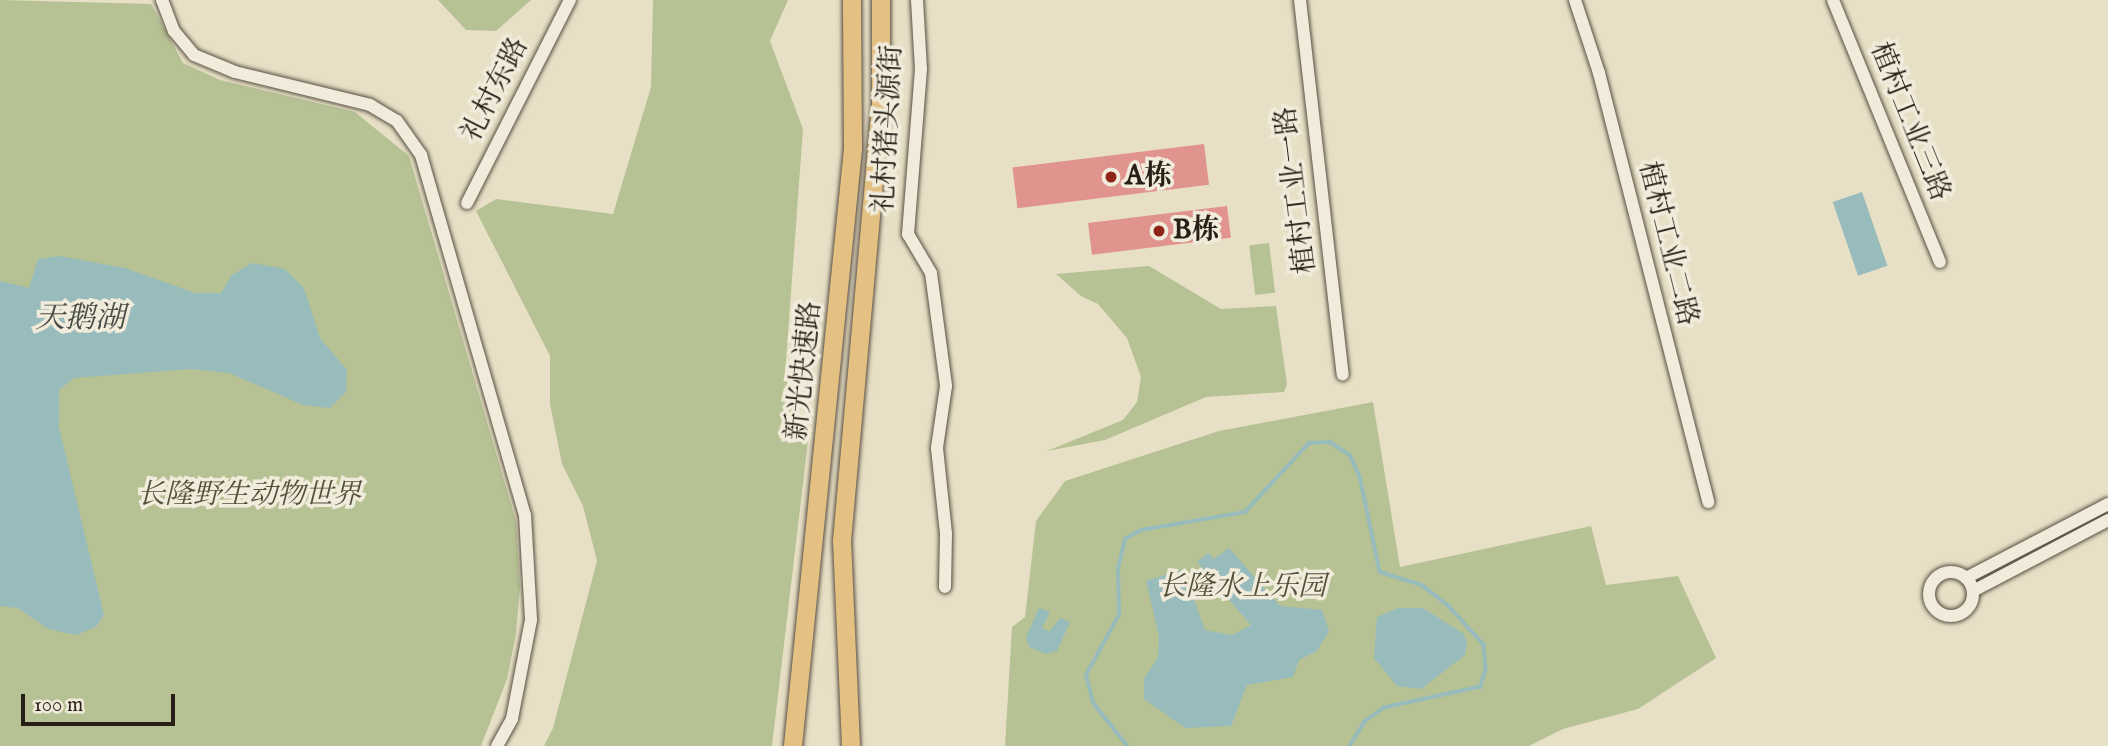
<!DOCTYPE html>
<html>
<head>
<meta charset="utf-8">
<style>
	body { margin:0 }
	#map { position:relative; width:2108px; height:746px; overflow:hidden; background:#e8e0c6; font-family:"IM FELL English","Noto Serif SC",serif }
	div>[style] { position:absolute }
	.green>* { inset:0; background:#b6c294; transform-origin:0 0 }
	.water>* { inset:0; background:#98bbbb; transform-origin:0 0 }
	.stream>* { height:3.5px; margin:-1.75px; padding:0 1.75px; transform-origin:1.75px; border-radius:1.75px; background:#98bbbb }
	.building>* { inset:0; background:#e1938d; transform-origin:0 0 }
	.roads { filter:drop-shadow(0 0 2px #594f43) drop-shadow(0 0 2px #594f43) }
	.minor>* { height:12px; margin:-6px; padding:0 6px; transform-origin:6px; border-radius:6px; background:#f0ebda }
	.minor>.ring { margin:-6px; padding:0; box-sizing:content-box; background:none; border:12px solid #f0ebda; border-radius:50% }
	.highway>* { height:18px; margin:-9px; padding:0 9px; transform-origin:9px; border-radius:9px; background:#e4c083 }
	.dots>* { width:19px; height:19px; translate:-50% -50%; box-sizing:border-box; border:4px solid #f0ebda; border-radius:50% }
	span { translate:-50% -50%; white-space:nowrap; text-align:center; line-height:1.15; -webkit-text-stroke:7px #f0ebda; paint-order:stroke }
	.street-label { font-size:28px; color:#291f17 }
	.poi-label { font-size:28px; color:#291f17; font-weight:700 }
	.left { translate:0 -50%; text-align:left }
	.park-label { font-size:28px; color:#53503c; font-style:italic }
	.water-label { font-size:30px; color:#4a4e48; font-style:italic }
	.scale { position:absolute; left:21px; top:694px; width:154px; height:32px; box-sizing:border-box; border:4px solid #291f17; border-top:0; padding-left:9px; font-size:21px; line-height:24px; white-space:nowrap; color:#291f17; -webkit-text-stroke:5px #f0ebda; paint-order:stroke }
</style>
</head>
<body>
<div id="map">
	<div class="green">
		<div style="clip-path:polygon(0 0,151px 4px,183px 63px,220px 80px,355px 112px,409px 156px,516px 521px,520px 587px,516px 634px,507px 679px,481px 746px,0 746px)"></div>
		<div style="clip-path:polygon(438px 0,567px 0,531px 0,496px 31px,466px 30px)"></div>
		<div style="clip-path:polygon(653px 0,788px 0,770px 41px,803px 129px,785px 375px,808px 441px,772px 746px,544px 746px,553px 728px,597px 561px,583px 506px,562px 464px,550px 404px,550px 356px,476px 211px,496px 199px,613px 214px,651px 87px)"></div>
		<div style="left:1269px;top:243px;width:50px;height:20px;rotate:83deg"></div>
		<div style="clip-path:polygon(1149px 266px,1221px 309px,1276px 306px,1287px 384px,1284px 392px,1206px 397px,1105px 440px,1047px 451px,1123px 420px,1137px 402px,1141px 377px,1127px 338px,1098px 304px,1081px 296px,1056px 274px)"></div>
		<div style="clip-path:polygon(1373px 402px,1400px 567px,1591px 526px,1606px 585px,1678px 576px,1716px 658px,1638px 709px,1563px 729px,1529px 746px,1005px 746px,1012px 627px,1025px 617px,1036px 521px,1065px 481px,1219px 431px)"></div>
	</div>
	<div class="water">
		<div style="left:1862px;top:192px;width:78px;height:31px;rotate:71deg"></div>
		<div style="clip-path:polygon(59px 256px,125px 268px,195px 293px,221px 293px,232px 275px,252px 263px,285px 269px,304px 288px,320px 338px,347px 370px,346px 392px,330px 408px,303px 405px,229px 373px,191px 369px,74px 378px,59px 390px,59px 427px,104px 615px,96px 627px,76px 635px,48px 629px,18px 608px,0 606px,0 281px,29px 288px,38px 259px)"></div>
		<div style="clip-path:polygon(1229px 548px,1280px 606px,1322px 610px,1329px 631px,1317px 651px,1299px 660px,1293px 677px,1247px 685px,1231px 726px,1185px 728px,1144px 699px,1144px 679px,1158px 657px,1159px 636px,1146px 581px,1183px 569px,1205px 630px,1232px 635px,1251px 625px,1197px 562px,1208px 553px,1214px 559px)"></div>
		<div style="clip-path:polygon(1039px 608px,1050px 612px,1042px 628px,1050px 631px,1060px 618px,1070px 622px,1057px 651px,1046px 654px,1029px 647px,1026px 637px)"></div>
		<div style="clip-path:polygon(1398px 608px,1423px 608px,1464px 634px,1467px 643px,1465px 655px,1421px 689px,1397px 686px,1374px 658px,1377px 617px)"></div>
	</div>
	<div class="stream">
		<div style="left:1127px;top:746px;width:55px;rotate:-128.3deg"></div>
		<div style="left:1093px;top:703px;width:29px;rotate:-104deg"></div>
		<div style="left:1086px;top:675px;width:68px;rotate:-61.2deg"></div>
		<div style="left:1119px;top:615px;width:46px;rotate:-91.2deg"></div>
		<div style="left:1118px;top:569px;width:31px;rotate:-77deg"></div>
		<div style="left:1125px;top:539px;width:18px;rotate:-29deg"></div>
		<div style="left:1141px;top:530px;width:106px;rotate:-9.8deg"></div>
		<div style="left:1245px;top:512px;width:94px;rotate:-47.2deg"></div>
		<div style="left:1309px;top:443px;width:21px;rotate:-3deg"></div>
		<div style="left:1330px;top:442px;width:24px;rotate:33deg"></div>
		<div style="left:1350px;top:455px;width:23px;rotate:65deg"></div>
		<div style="left:1360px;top:476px;width:98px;rotate:78.2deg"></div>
		<div style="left:1380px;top:572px;width:44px;rotate:17.2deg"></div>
		<div style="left:1422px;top:585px;width:33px;rotate:38deg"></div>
		<div style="left:1448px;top:605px;width:54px;rotate:48deg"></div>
		<div style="left:1484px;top:645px;width:24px;rotate:85deg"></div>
		<div style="left:1486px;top:669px;width:19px;rotate:106deg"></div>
		<div style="left:1481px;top:687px;width:99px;rotate:167.8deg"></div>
		<div style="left:1384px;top:708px;width:24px;rotate:144deg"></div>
		<div style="left:1365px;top:722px;width:28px;rotate:122deg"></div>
	</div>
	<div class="building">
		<div style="left:1204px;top:144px;width:41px;height:193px;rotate:83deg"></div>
		<div style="left:1227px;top:206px;width:32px;height:140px;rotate:83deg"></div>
	</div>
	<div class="roads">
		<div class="minor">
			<div style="left:162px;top:0;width:33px;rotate:69deg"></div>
			<div style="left:174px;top:31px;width:31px;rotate:50deg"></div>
			<div style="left:194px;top:55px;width:44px;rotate:22.5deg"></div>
			<div style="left:235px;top:72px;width:139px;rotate:13.7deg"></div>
			<div style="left:370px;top:105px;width:31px;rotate:31deg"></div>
			<div style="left:397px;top:121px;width:42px;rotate:54.8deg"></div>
			<div style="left:421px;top:155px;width:375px;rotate:73.9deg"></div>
			<div style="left:525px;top:515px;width:105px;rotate:86.7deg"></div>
			<div style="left:531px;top:620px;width:101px;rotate:100.9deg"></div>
			<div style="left:512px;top:719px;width:31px;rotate:119deg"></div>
			<div style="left:917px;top:0;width:69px;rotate:86.7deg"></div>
			<div style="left:921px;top:69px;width:166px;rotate:94.5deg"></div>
			<div style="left:908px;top:234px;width:45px;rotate:59.5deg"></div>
			<div style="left:931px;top:273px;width:114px;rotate:82.4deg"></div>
			<div style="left:946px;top:386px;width:63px;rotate:98.3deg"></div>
			<div style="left:937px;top:448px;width:86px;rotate:84deg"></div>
			<div style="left:946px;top:534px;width:53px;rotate:91.1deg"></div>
			<div style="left:1300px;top:0;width:377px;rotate:83.5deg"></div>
			<div style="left:1575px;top:0;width:77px;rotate:71.8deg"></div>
			<div style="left:1599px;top:73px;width:443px;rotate:75.7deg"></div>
			<div style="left:1833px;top:0;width:283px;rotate:67.8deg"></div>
			<div style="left:467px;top:203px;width:228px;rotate:-63.1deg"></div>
			<div class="ring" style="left:1929px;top:572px;width:32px;height:32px"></div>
			<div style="left:1966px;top:578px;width:160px;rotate:-27.5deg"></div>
			<div style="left:1973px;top:591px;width:153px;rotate:-27.7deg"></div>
		</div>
		<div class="highway">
			<div style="left:793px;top:746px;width:600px;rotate:-84.26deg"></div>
			<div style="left:853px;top:149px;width:149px;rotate:-90.4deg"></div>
			<div style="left:851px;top:746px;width:205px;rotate:-92.5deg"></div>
			<div style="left:842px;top:541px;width:440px;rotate:-84.9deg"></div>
			<div style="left:881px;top:103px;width:103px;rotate:-90deg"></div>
		</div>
	</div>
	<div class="dots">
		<div style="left:1111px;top:177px;background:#8f2418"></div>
		<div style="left:1159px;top:231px;background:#8f2418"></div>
	</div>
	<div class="street-label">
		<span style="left:496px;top:90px;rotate:-63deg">礼村东路</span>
		<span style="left:1909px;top:122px;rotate:68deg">植村工业三路</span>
		<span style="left:889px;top:129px;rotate:-87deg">礼村猪头源街</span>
		<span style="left:1297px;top:190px;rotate:-97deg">植村工业一路</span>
		<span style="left:1667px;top:244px;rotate:76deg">植村工业二路</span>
		<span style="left:805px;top:371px;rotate:-84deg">新光快速路</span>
	</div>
	<div class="poi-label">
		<span class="left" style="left:1125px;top:177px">A栋</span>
		<span class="left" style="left:1173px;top:231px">B栋</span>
	</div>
	<div class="park-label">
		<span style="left:249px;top:496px">长隆野生动物世界</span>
		<span style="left:1242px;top:588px">长隆水上乐园</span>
	</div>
	<div class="water-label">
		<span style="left:80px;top:319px">天鹅湖</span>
	</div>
	<div class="scale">100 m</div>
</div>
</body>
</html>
